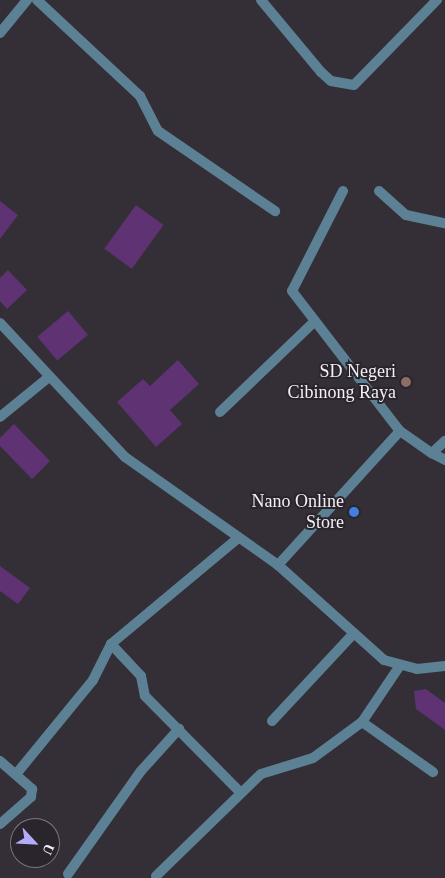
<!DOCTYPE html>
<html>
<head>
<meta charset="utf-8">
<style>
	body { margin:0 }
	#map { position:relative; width:445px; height:878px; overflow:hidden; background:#342f37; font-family:Georgia,serif }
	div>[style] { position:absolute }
	.building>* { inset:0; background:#5e3273; transform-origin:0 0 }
	.street>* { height:10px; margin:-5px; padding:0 5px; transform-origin:5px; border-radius:5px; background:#5c8194 }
	.dots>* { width:14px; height:14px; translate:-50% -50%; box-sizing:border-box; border:2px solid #2a252d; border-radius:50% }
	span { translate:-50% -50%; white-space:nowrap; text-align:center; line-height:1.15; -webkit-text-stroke:4px #2a252d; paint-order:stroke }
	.poi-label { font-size:18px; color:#f3eff5 }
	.right { translate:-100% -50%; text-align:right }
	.north { position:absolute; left:10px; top:818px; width:50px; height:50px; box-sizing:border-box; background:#2a252d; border:1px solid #7a767d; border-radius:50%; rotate:115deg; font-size:14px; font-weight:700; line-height:20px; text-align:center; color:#f3eff5 }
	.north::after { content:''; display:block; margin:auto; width:18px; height:22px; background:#b4acf9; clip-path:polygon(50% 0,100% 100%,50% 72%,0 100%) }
</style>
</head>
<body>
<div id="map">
	<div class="building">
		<div style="clip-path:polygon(0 201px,18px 215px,0 239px)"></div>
		<div style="left:136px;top:205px;width:34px;height:54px;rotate:36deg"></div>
		<div style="clip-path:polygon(8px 270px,27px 290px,7px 309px,0 301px,0 278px)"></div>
		<div style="left:68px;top:311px;width:31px;height:40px;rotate:50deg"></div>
		<div style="clip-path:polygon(178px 360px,199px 384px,170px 410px,182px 424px,156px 447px,117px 402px,143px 379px,150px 386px)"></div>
		<div style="clip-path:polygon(14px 424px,50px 461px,32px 479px,0 446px,0 438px)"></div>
		<div style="clip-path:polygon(0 566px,30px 588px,18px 604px,0 591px)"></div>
		<div style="clip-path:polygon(426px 689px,445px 703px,445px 730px,416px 709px,414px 691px)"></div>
	</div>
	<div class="street">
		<div style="left:37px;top:0;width:141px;rotate:43deg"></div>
		<div style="left:140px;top:96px;width:39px;rotate:63deg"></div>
		<div style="left:158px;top:131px;width:142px;rotate:34.4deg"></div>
		<div style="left:261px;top:0;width:94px;rotate:50.2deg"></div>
		<div style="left:321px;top:72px;width:13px;rotate:42deg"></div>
		<div style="left:331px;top:81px;width:23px;rotate:10deg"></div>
		<div style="left:354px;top:85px;width:119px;rotate:-45.7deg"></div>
		<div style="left:0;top:33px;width:43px;rotate:-50.7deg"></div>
		<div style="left:343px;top:191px;width:112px;rotate:117deg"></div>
		<div style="left:292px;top:291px;width:177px;rotate:52.4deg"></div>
		<div style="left:379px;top:191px;width:36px;rotate:42deg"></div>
		<div style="left:406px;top:215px;width:40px;rotate:12deg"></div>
		<div style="left:0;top:323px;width:183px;rotate:47deg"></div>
		<div style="left:125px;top:457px;width:187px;rotate:35.2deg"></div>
		<div style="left:278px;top:565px;width:142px;rotate:41.9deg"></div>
		<div style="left:384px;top:660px;width:34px;rotate:15deg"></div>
		<div style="left:417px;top:669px;width:28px;rotate:-6deg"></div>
		<div style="left:220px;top:412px;width:130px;rotate:-43.8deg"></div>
		<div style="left:0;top:417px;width:63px;rotate:-39.2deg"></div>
		<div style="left:432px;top:453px;width:15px;rotate:28deg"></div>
		<div style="left:278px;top:565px;width:181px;rotate:-47.7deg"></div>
		<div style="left:400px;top:431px;width:39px;rotate:35deg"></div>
		<div style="left:432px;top:453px;width:18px;rotate:-43deg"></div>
		<div style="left:111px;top:644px;width:44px;rotate:46.8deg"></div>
		<div style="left:141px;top:676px;width:20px;rotate:79deg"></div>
		<div style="left:145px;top:696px;width:136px;rotate:45.3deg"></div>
		<div style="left:272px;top:721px;width:119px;rotate:-47deg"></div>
		<div style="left:362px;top:722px;width:87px;rotate:35.2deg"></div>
		<div style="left:0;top:761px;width:43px;rotate:41.2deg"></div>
		<div style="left:32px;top:789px;width:8px;rotate:97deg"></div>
		<div style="left:31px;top:797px;width:41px;rotate:138.9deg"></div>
		<div style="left:17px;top:773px;width:120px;rotate:-50.7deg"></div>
		<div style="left:93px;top:680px;width:40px;rotate:-63.4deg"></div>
		<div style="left:111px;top:644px;width:165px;rotate:-39.8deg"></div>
		<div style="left:68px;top:874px;width:126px;rotate:-54.7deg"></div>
		<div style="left:141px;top:771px;width:57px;rotate:-47.9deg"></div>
		<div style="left:156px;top:876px;width:146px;rotate:-44.2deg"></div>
		<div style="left:261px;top:774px;width:54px;rotate:-17.1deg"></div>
		<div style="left:313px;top:758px;width:61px;rotate:-36.3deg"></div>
		<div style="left:362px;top:722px;width:66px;rotate:-56.1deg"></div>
	</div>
	<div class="dots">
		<div style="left:406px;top:382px;background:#8d6e63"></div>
		<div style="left:354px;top:512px;background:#3f7fe0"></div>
	</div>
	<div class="poi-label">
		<span class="right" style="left:396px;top:382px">SD Negeri<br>Cibinong Raya</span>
		<span class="right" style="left:344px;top:512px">Nano Online<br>Store</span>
	</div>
	<div class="north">U</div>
</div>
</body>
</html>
